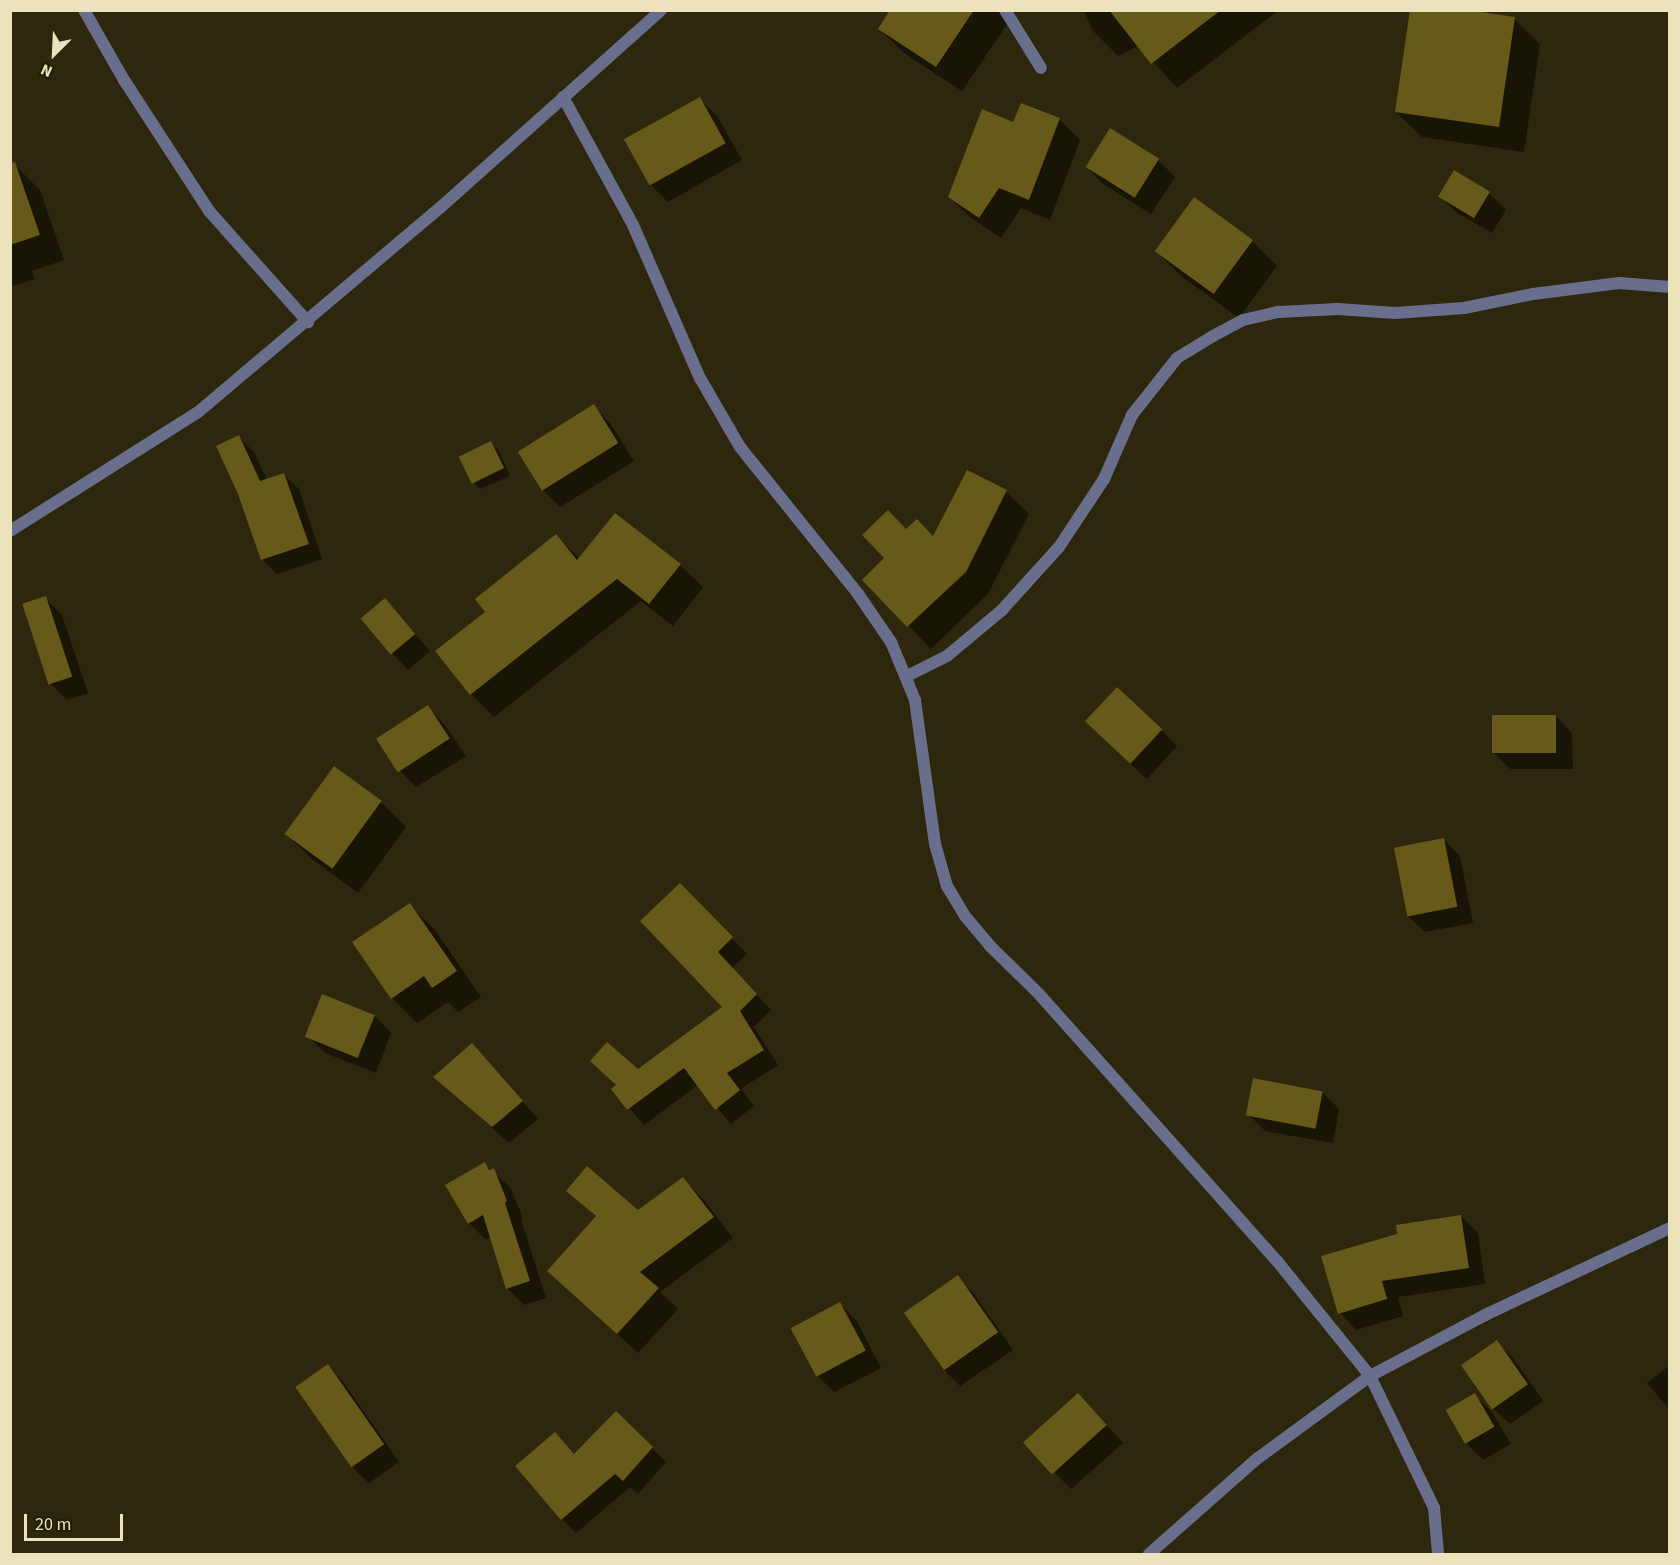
<!DOCTYPE html>
<html>
<head>
<meta charset="utf-8">
<style>
	body { margin:0 }
	#map { position:relative; width:1680px; height:1565px; overflow:hidden; background:#2d270d; font-family:"Source Sans 3",sans-serif }
	div>[style] { position:absolute }
	.shadow>* { inset:0; background:#0007 }
	.building>* { inset:0; background:#67591a; transform-origin:0 0 }
	.minor>* { height:12px; margin:-6px; padding:0 6px; transform-origin:6px; border-radius:6px; background:#696e8c }
	.tertiary>* { height:12px; margin:-6px; padding:0 6px; transform-origin:6px; border-radius:6px; background:#696e8c }
	span { translate:-50% -50%; white-space:nowrap; text-align:center; line-height:1.15; -webkit-text-stroke:4.5px #231e04; paint-order:stroke }
	.frame { position:absolute; inset:0; border:12px solid #ece3bc; pointer-events:none }
	.north { position:absolute; left:24px; top:24px; width:60px; height:60px; -webkit-text-stroke:4px #231e04; paint-order:stroke; rotate:204deg; font-size:16px; font-weight:700; line-height:24px; text-align:center; color:#ece3bc }
	.north::after { content:''; display:block; margin:auto; width:21px; height:27px; background:#ece3bc; clip-path:polygon(50% 0,100% 100%,50% 72%,0 100%) }
	.scale { position:absolute; left:24px; top:1514px; width:99px; height:27px; box-sizing:border-box; border:3px solid #ece3bc; border-top:0; padding-left:8px; font-size:18px; line-height:21px; white-space:nowrap; color:#ece3bc; -webkit-text-stroke:4px #231e04; paint-order:stroke }
</style>
</head>
<body>
<div id="map">
	<div class="shadow">
		<div style="clip-path:polygon(892px 10px,1000px 10px,1010px 20px,962px 91px,905px 54px,880px 29px)"></div>
		<div style="clip-path:polygon(1083px 10px,1279px 10px,1177px 88px,1139px 46px,1118px 56px,1093px 31px)"></div>
		<div style="clip-path:polygon(1514px 19px,1540px 44px,1524px 152px,1422px 137px,1396px 112px)"></div>
		<div style="clip-path:polygon(700px 99px,717px 116px,742px 160px,668px 202px,651px 185px)"></div>
		<div style="clip-path:polygon(1059px 119px,1080px 140px,1050px 220px,1021px 208px,1001px 238px,971px 218px,949px 197px,1014px 124px)"></div>
		<div style="clip-path:polygon(1158px 160px,1175px 177px,1151px 214px,1103px 184px,1087px 167px)"></div>
		<div style="clip-path:polygon(15px 165px,40px 190px,64px 260px,32px 271px,35px 279px,10px 287px,10px 166px)"></div>
		<div style="clip-path:polygon(1489px 193px,1506px 210px,1492px 233px,1457px 213px,1440px 196px)"></div>
		<div style="clip-path:polygon(1194px 199px,1252px 241px,1277px 266px,1239px 318px,1181px 276px,1156px 251px)"></div>
		<div style="clip-path:polygon(593px 406px,610px 423px,634px 461px,560px 507px,543px 490px)"></div>
		<div style="clip-path:polygon(239px 437px,254px 452px,267px 480px,284px 475px,299px 489px,322px 559px,277px 574px,262px 559px)"></div>
		<div style="clip-path:polygon(491px 443px,499px 451px,510px 476px,480px 489px,472px 481px)"></div>
		<div style="clip-path:polygon(968px 472px,1006px 492px,1029px 514px,988px 594px,931px 649px,864px 580px,887px 558px,906px 531px,933px 538px)"></div>
		<div style="clip-path:polygon(556px 536px,580px 559px,680px 565px,703px 587px,673px 626px,641px 601px,494px 717px,471px 694px,437px 651px,487px 612px)"></div>
		<div style="clip-path:polygon(45px 598px,62px 615px,88px 693px,67px 700px,50px 683px)"></div>
		<div style="clip-path:polygon(385px 600px,430px 651px,408px 670px,392px 653px)"></div>
		<div style="clip-path:polygon(428px 707px,444px 724px,466px 756px,416px 787px,400px 771px)"></div>
		<div style="clip-path:polygon(1556px 716px,1572px 733px,1573px 769px,1510px 769px,1494px 753px)"></div>
		<div style="clip-path:polygon(1161px 730px,1177px 746px,1147px 779px,1104px 739px)"></div>
		<div style="clip-path:polygon(335px 768px,381px 802px,406px 827px,358px 893px,312px 859px,286px 834px)"></div>
		<div style="clip-path:polygon(1443px 839px,1460px 856px,1473px 923px,1425px 932px,1408px 916px)"></div>
		<div style="clip-path:polygon(696px 900px,747px 954px,732px 968px,771px 1010px,754px 1027px,778px 1065px,741px 1089px,754px 1106px,731px 1124px,698px 1085px,644px 1125px,613px 1089px,725px 1007px)"></div>
		<div style="clip-path:polygon(410px 905px,435px 930px,481px 997px,458px 1012px,448px 1002px,417px 1023px,392px 998px)"></div>
		<div style="clip-path:polygon(375px 1016px,391px 1033px,376px 1073px,325px 1053px,308px 1036px)"></div>
		<div style="clip-path:polygon(472px 1045px,538px 1119px,509px 1143px,435px 1077px)"></div>
		<div style="clip-path:polygon(1322px 1092px,1339px 1109px,1333px 1143px,1265px 1131px,1248px 1114px)"></div>
		<div style="clip-path:polygon(484px 1164px,510px 1187px,523px 1218px,521px 1220px,546px 1298px,524px 1305px,507px 1288px,491px 1236px,486px 1240px,469px 1223px)"></div>
		<div style="clip-path:polygon(683px 1179px,703px 1199px,733px 1238px,660px 1292px,678px 1309px,638px 1353px,549px 1271px,597px 1218px,568px 1190px,638px 1212px)"></div>
		<div style="clip-path:polygon(1461px 1216px,1478px 1233px,1485px 1284px,1398px 1297px,1403px 1316px,1356px 1330px,1340px 1313px)"></div>
		<div style="clip-path:polygon(957px 1277px,974px 1294px,1013px 1350px,960px 1386px,943px 1369px,905px 1313px)"></div>
		<div style="clip-path:polygon(840px 1304px,856px 1320px,881px 1368px,834px 1392px,817px 1375px)"></div>
		<div style="clip-path:polygon(1496px 1342px,1513px 1358px,1543px 1401px,1510px 1424px,1493px 1408px)"></div>
		<div style="clip-path:polygon(1670px 1365px,1670px 1410px,1647px 1383px)"></div>
		<div style="clip-path:polygon(328px 1366px,344px 1383px,399px 1462px,369px 1483px,352px 1467px)"></div>
		<div style="clip-path:polygon(1475px 1395px,1492px 1412px,1511px 1444px,1483px 1460px,1467px 1444px)"></div>
		<div style="clip-path:polygon(1095px 1412px,1123px 1443px,1071px 1489px,1055px 1473px)"></div>
		<div style="clip-path:polygon(616px 1413px,666px 1462px,638px 1494px,630px 1487px,576px 1533px,562px 1519px,555px 1434px,575px 1455px)"></div>
	</div>
	<div class="building">
		<div style="clip-path:polygon(890px 10px,974px 10px,936px 67px,878px 29px)"></div>
		<div style="clip-path:polygon(1109px 10px,1221px 10px,1151px 64px)"></div>
		<div style="clip-path:polygon(1410px 10px,1467px 10px,1515px 17px,1499px 127px,1395px 112px)"></div>
		<div style="left:700px;top:97px;width:53px;height:87px;rotate:61deg"></div>
		<div style="clip-path:polygon(1021px 103px,1060px 118px,1029px 200px,999px 188px,979px 218px,948px 197px,982px 109px,1013px 122px)"></div>
		<div style="left:1110px;top:128px;width:58px;height:46px;rotate:32deg"></div>
		<div style="clip-path:polygon(15px 162px,40px 235px,10px 245px,10px 163px)"></div>
		<div style="left:1454px;top:170px;width:42px;height:31px;rotate:31deg"></div>
		<div style="left:1194px;top:197px;width:73px;height:67px;rotate:36deg"></div>
		<div style="left:594px;top:404px;width:46px;height:90px;rotate:58deg"></div>
		<div style="clip-path:polygon(239px 435px,260px 481px,284px 473px,309px 544px,261px 560px,238px 494px,216px 446px)"></div>
		<div style="left:491px;top:441px;width:30px;height:36px;rotate:64deg"></div>
		<div style="clip-path:polygon(967px 470px,1007px 490px,966px 572px,907px 627px,862px 580px,884px 558px,862px 535px,888px 510px,906px 529px,917px 519px,933px 536px)"></div>
		<div style="clip-path:polygon(615px 513px,681px 564px,649px 604px,617px 579px,470px 695px,435px 651px,485px 612px,475px 599px,556px 534px,577px 560px)"></div>
		<div style="left:46px;top:596px;width:85px;height:25px;rotate:72deg"></div>
		<div style="left:385px;top:598px;width:47px;height:32px;rotate:50deg"></div>
		<div style="left:1117px;top:687px;width:62px;height:47px;rotate:43deg"></div>
		<div style="left:428px;top:705px;width:40px;height:62px;rotate:57deg"></div>
		<div style="left:1492px;top:715px;width:64px;height:38px"></div>
		<div style="left:334px;top:766px;width:59px;height:84px;rotate:36deg"></div>
		<div style="left:1444px;top:838px;width:70px;height:51px;rotate:79deg"></div>
		<div style="clip-path:polygon(680px 883px,733px 937px,718px 952px,757px 994px,740px 1011px,764px 1050px,727px 1073px,740px 1090px,715px 1110px,684px 1068px,627px 1110px,611px 1089px,616px 1085px,590px 1061px,607px 1042px,638px 1069px,722px 1007px,640px 921px)"></div>
		<div style="clip-path:polygon(410px 903px,457px 971px,432px 988px,424px 976px,391px 999px,352px 942px)"></div>
		<div style="left:322px;top:994px;width:57px;height:46px;rotate:22deg"></div>
		<div style="clip-path:polygon(472px 1043px,523px 1101px,492px 1127px,433px 1077px)"></div>
		<div style="left:1253px;top:1078px;width:71px;height:38px;rotate:11deg"></div>
		<div style="clip-path:polygon(485px 1162px,489px 1170px,494px 1168px,507px 1201px,505px 1203px,530px 1281px,506px 1289px,483px 1215px,468px 1224px,445px 1185px)"></div>
		<div style="clip-path:polygon(587px 1166px,638px 1210px,683px 1177px,714px 1217px,640px 1272px,659px 1288px,617px 1334px,547px 1271px,596px 1216px,566px 1191px)"></div>
		<div style="clip-path:polygon(1461px 1215px,1469px 1268px,1382px 1281px,1387px 1299px,1338px 1314px,1321px 1256px,1397px 1234px,1396px 1225px)"></div>
		<div style="left:958px;top:1275px;width:70px;height:66px;rotate:55deg"></div>
		<div style="left:840px;top:1302px;width:55px;height:56px;rotate:62deg"></div>
		<div style="left:1497px;top:1340px;width:54px;height:44px;rotate:55deg"></div>
		<div style="left:328px;top:1364px;width:98px;height:40px;rotate:55deg"></div>
		<div style="left:1078px;top:1393px;width:43px;height:74px;rotate:48deg"></div>
		<div style="left:1475px;top:1393px;width:39px;height:34px;rotate:60deg"></div>
		<div style="clip-path:polygon(616px 1411px,653px 1447px,623px 1481px,615px 1474px,561px 1520px,515px 1466px,555px 1432px,574px 1454px)"></div>
	</div>
	<div class="minor">
		<div style="left:84px;top:10px;width:81px;rotate:60.3deg"></div>
		<div style="left:124px;top:80px;width:156px;rotate:57deg"></div>
		<div style="left:209px;top:211px;width:149px;rotate:48.3deg"></div>
		<div style="left:1005px;top:10px;width:68px;rotate:58.2deg"></div>
		<div style="left:563px;top:97px;width:146px;rotate:61.3deg"></div>
		<div style="left:633px;top:225px;width:167px;rotate:66.4deg"></div>
		<div style="left:700px;top:378px;width:80px;rotate:59.9deg"></div>
		<div style="left:740px;top:447px;width:189px;rotate:51.2deg"></div>
		<div style="left:858px;top:594px;width:58px;rotate:55.5deg"></div>
		<div style="left:891px;top:642px;width:63px;rotate:67.5deg"></div>
		<div style="left:915px;top:700px;width:145px;rotate:82.1deg"></div>
		<div style="left:935px;top:844px;width:44px;rotate:74.1deg"></div>
		<div style="left:947px;top:886px;width:35px;rotate:59deg"></div>
		<div style="left:965px;top:916px;width:39px;rotate:50deg"></div>
		<div style="left:990px;top:946px;width:69px;rotate:44.4deg"></div>
		<div style="left:1039px;top:994px;width:358px;rotate:48.3deg"></div>
		<div style="left:1277px;top:1261px;width:148px;rotate:51deg"></div>
		<div style="left:1370px;top:1376px;width:147px;rotate:64.1deg"></div>
		<div style="left:1434px;top:1508px;width:46px;rotate:85deg"></div>
		<div style="left:907px;top:676px;width:45px;rotate:-26.6deg"></div>
		<div style="left:947px;top:656px;width:72px;rotate:-39.9deg"></div>
		<div style="left:1002px;top:610px;width:85px;rotate:-47.9deg"></div>
		<div style="left:1059px;top:547px;width:82px;rotate:-56.5deg"></div>
		<div style="left:1104px;top:479px;width:70px;rotate:-66.4deg"></div>
		<div style="left:1132px;top:415px;width:73px;rotate:-51.7deg"></div>
		<div style="left:1177px;top:358px;width:42px;rotate:-31.4deg"></div>
		<div style="left:1213px;top:336px;width:34px;rotate:-28deg"></div>
		<div style="left:1243px;top:320px;width:37px;rotate:-13deg"></div>
		<div style="left:1279px;top:312px;width:59px;rotate:-2.9deg"></div>
		<div style="left:1338px;top:309px;width:57px;rotate:4deg"></div>
		<div style="left:1395px;top:313px;width:69px;rotate:-4.1deg"></div>
		<div style="left:1464px;top:308px;width:70px;rotate:-11.5deg"></div>
		<div style="left:1533px;top:294px;width:87px;rotate:-7.3deg"></div>
		<div style="left:1619px;top:283px;width:51px;rotate:4.5deg"></div>
		<div style="left:1149px;top:1554px;width:145px;rotate:-41.4deg"></div>
		<div style="left:1258px;top:1458px;width:139px;rotate:-36.2deg"></div>
		<div style="left:1370px;top:1376px;width:130px;rotate:-27.9deg"></div>
		<div style="left:1485px;top:1315px;width:204px;rotate:-25.2deg"></div>
	</div>
	<div class="tertiary">
		<div style="left:10px;top:531px;width:221px;rotate:-32.3deg"></div>
		<div style="left:197px;top:413px;width:319px;rotate:-40.2deg"></div>
		<div style="left:441px;top:207px;width:295px;rotate:-41.8deg"></div>
	</div>
	<div class="frame"></div>
	<div class="north">N</div>
	<div class="scale">20 m</div>
</div>
</body>
</html>
